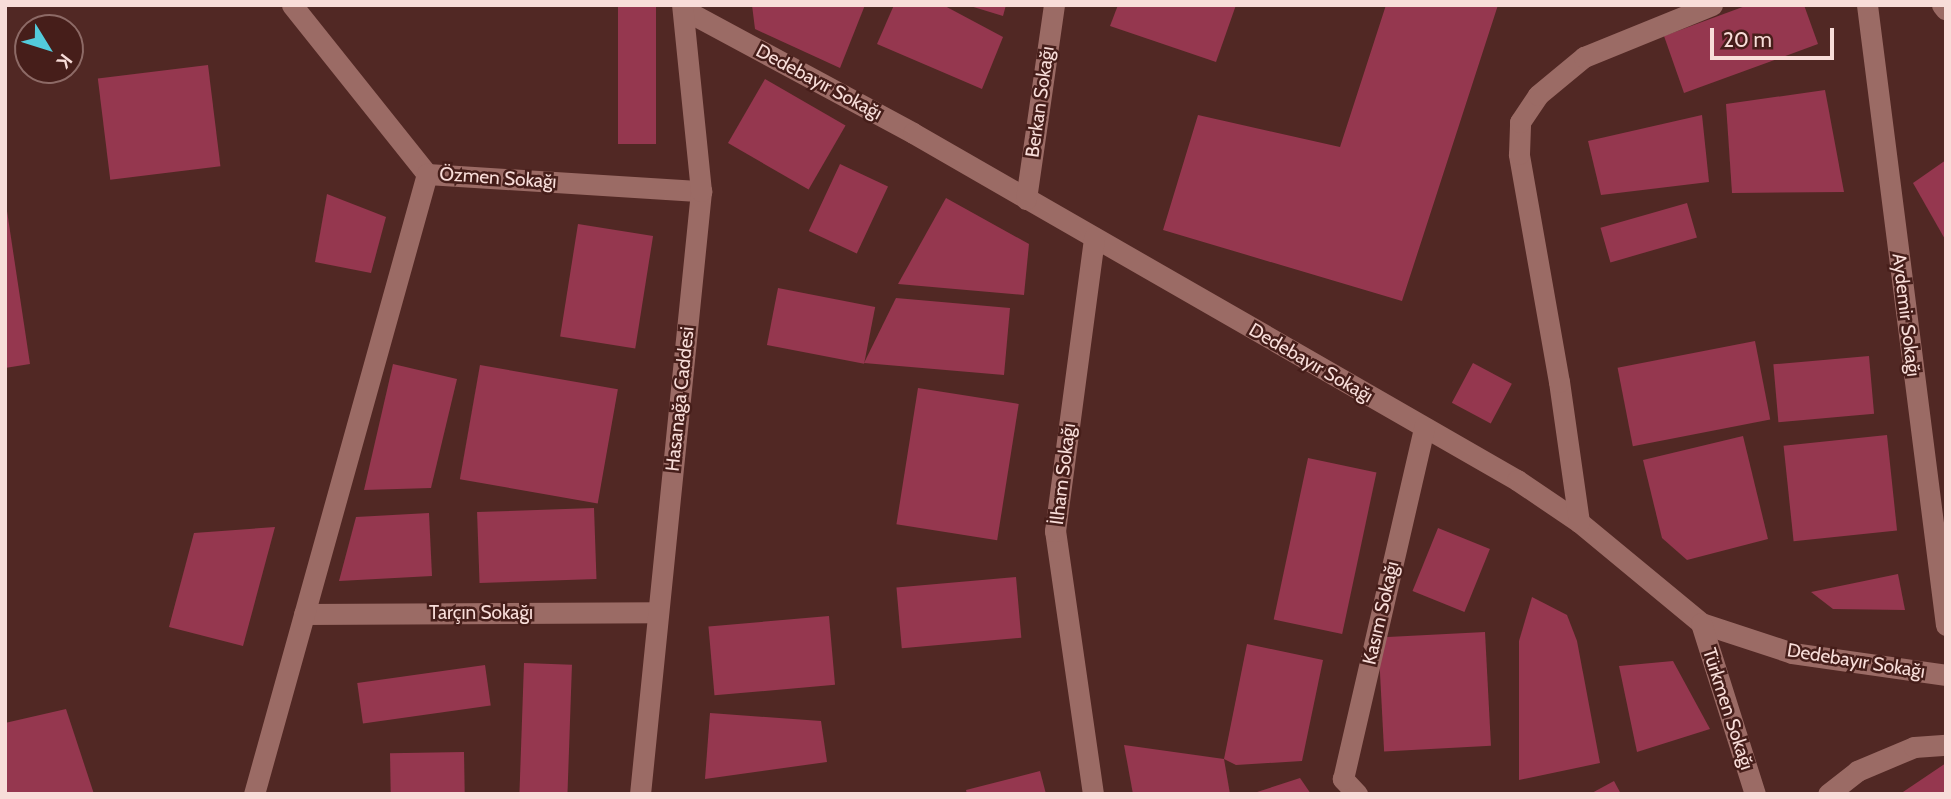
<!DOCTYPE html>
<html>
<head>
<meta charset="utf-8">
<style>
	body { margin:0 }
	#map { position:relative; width:1951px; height:799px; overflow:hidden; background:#512824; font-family:Cabin,sans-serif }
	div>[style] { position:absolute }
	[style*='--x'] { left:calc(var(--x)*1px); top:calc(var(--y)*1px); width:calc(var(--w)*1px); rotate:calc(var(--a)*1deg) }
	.building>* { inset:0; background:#95374f; transform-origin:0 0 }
	.minor>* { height:21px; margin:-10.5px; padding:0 10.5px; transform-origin:10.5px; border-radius:10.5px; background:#9b6b65 }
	span { translate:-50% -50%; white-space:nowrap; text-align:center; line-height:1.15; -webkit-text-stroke:5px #461e1a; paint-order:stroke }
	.street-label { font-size:19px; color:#f8ddd9 }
	.frame { position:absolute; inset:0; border:7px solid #f8ddd9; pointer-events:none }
	.north { position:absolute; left:14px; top:14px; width:70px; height:70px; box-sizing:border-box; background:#461e1a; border:2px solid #8d6a66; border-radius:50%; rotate:128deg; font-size:19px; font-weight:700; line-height:28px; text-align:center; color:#f8ddd9 }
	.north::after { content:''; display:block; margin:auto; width:24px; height:32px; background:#53cbdb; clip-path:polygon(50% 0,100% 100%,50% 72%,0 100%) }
	.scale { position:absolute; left:1710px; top:28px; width:124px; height:32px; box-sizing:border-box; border:4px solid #f8ddd9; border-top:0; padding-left:9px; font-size:21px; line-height:24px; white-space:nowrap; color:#f8ddd9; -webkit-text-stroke:5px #461e1a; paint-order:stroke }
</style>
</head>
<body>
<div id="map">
	<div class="building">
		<div style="left:618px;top:5px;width:38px;height:139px"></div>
		<div style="clip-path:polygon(752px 5px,865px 5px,840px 68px,755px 29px)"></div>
		<div style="clip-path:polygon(894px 5px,943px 5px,1003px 37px,982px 89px,877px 44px)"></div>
		<div style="clip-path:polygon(967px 5px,1006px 5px,1003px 16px)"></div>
		<div style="clip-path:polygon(1118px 5px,1236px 5px,1216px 62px,1110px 26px)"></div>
		<div style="clip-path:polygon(1386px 5px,1498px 5px,1402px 301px,1163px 230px,1198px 115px,1340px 147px)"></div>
		<div style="clip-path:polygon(1748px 5px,1804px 5px,1818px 44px,1684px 93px,1664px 36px)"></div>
		<div style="left:208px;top:65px;width:102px;height:111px;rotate:83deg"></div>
		<div style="left:765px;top:79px;width:93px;height:74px;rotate:30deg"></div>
		<div style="clip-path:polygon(1825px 90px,1844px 192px,1732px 193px,1726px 104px)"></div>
		<div style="clip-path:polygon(1702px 115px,1709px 182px,1601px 195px,1588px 141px)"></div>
		<div style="clip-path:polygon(1946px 160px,1946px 241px,1913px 183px)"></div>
		<div style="left:840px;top:164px;width:53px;height:74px;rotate:25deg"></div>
		<div style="clip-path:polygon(327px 194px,386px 217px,371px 273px,315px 262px)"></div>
		<div style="clip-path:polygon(946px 198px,1029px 244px,1024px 295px,898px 284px)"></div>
		<div style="left:1687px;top:203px;width:36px;height:90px;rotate:74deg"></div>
		<div style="clip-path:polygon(7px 211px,30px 364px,5px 368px,5px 212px)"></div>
		<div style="left:578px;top:224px;width:76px;height:114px;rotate:9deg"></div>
		<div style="left:778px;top:288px;width:99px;height:58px;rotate:11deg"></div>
		<div style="clip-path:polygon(896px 298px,1010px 308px,1004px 375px,864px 363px)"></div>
		<div style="left:1755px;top:341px;width:80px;height:140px;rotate:79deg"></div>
		<div style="left:1869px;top:356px;width:58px;height:96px;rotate:85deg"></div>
		<div style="left:1473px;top:363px;width:44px;height:45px;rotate:28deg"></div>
		<div style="clip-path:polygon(393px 364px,457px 379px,431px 488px,364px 490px)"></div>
		<div style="left:480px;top:365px;width:140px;height:116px;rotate:10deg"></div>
		<div style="left:918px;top:388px;width:102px;height:138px;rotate:9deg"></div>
		<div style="left:1887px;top:435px;width:96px;height:104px;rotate:84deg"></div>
		<div style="clip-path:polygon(1743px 436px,1768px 539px,1687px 560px,1662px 538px,1643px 460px)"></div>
		<div style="left:1308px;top:458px;width:70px;height:165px;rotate:12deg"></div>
		<div style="left:594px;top:508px;width:71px;height:117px;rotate:88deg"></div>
		<div style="clip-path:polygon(429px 513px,432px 576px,339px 581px,356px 517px)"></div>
		<div style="clip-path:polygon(275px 527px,243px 646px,169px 627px,194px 533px)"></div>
		<div style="left:1438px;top:528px;width:56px;height:68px;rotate:22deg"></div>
		<div style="clip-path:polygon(1898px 574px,1905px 610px,1833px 609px,1811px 592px)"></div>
		<div style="left:1016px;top:577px;width:61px;height:120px;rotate:85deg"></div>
		<div style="clip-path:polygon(1532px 597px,1567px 615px,1577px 641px,1600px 763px,1519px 780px,1519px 641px)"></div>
		<div style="left:829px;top:616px;width:69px;height:121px;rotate:85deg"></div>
		<div style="left:1485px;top:632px;width:114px;height:107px;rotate:87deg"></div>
		<div style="clip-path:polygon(1247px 644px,1323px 660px,1302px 761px,1236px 765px,1224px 759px)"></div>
		<div style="clip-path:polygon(1673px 661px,1710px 729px,1637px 752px,1619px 666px)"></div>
		<div style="left:524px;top:663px;width:48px;height:131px;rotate:2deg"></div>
		<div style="left:485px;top:665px;width:41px;height:129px;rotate:82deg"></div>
		<div style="clip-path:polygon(66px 709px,94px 794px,5px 794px,5px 723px)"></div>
		<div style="clip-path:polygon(710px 713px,821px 721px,827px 762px,705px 779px)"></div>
		<div style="clip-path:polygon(1124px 745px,1224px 759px,1230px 794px,1133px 794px)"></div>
		<div style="left:464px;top:752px;width:42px;height:74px;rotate:89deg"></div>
		<div style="clip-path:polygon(1946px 763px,1946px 794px,1900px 794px)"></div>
		<div style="clip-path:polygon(1040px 771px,1046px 794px,967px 794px,966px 790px)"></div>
		<div style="clip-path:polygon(1300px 778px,1311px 794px,1254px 794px,1254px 793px)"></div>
		<div style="clip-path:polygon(1614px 781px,1621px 794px,1590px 794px)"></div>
	</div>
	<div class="minor">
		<div style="--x:292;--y:5;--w:216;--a:51.4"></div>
		<div style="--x:427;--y:174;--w:275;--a:3.6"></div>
		<div style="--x:1867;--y:5;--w:625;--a:82.74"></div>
		<div style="--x:1942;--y:5;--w:6;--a:51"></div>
		<div style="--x:683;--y:9;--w:261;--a:28.3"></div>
		<div style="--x:913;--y:133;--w:697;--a:29.88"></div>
		<div style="--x:1517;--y:480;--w:75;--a:34.1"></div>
		<div style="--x:1579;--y:522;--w:158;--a:39.6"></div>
		<div style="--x:1701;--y:623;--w:96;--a:18.2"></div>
		<div style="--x:1792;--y:653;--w:156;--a:8.1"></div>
		<div style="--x:1026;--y:199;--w:196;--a:-81.8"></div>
		<div style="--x:1579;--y:522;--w:141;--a:-98.1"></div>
		<div style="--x:1559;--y:382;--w:231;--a:-100"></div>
		<div style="--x:1519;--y:154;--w:32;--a:-88"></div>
		<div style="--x:1520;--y:122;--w:32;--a:-56"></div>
		<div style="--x:1538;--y:95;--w:60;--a:-39.6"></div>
		<div style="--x:1584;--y:57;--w:138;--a:-22.1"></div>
		<div style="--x:304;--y:614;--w:354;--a:-0.3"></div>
		<div style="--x:1701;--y:623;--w:179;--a:72.5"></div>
		<div style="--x:254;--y:794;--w:644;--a:-74.41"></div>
		<div style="--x:640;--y:794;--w:606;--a:-84.22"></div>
		<div style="--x:701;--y:191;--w:187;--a:-95.8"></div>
		<div style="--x:1093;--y:794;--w:266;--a:-98.2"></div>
		<div style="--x:1055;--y:531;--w:296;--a:-82.4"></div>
		<div style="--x:1357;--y:794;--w:21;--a:-133"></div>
		<div style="--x:1343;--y:779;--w:361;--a:-77"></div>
		<div style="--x:1828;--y:794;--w:37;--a:-38"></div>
		<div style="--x:1857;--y:771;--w:62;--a:-22.8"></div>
		<div style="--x:1914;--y:747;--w:32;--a:-4"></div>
	</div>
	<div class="street-label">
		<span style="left:819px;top:82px;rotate:28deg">Dedebayır Sokağı</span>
		<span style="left:1040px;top:102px;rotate:-82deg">Berkan Sokağı</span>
		<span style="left:498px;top:178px;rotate:4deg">Özmen Sokağı</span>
		<span style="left:1906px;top:315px;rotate:83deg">Aydemir Sokağı</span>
		<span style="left:1311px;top:363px;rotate:30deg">Dedebayır Sokağı</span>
		<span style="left:680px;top:399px;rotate:-84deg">Hasanağa Caddesi</span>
		<span style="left:1063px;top:474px;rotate:-83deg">İlham Sokağı</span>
		<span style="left:481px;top:613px">Tarçın Sokağı</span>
		<span style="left:1381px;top:613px;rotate:-77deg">Kasım Sokağı</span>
		<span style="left:1856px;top:661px;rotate:9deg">Dedebayır Sokağı</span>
		<span style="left:1728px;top:709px;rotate:72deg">Türkmen Sokağı</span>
	</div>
	<div class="frame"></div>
	<div class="north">K</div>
	<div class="scale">20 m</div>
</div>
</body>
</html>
